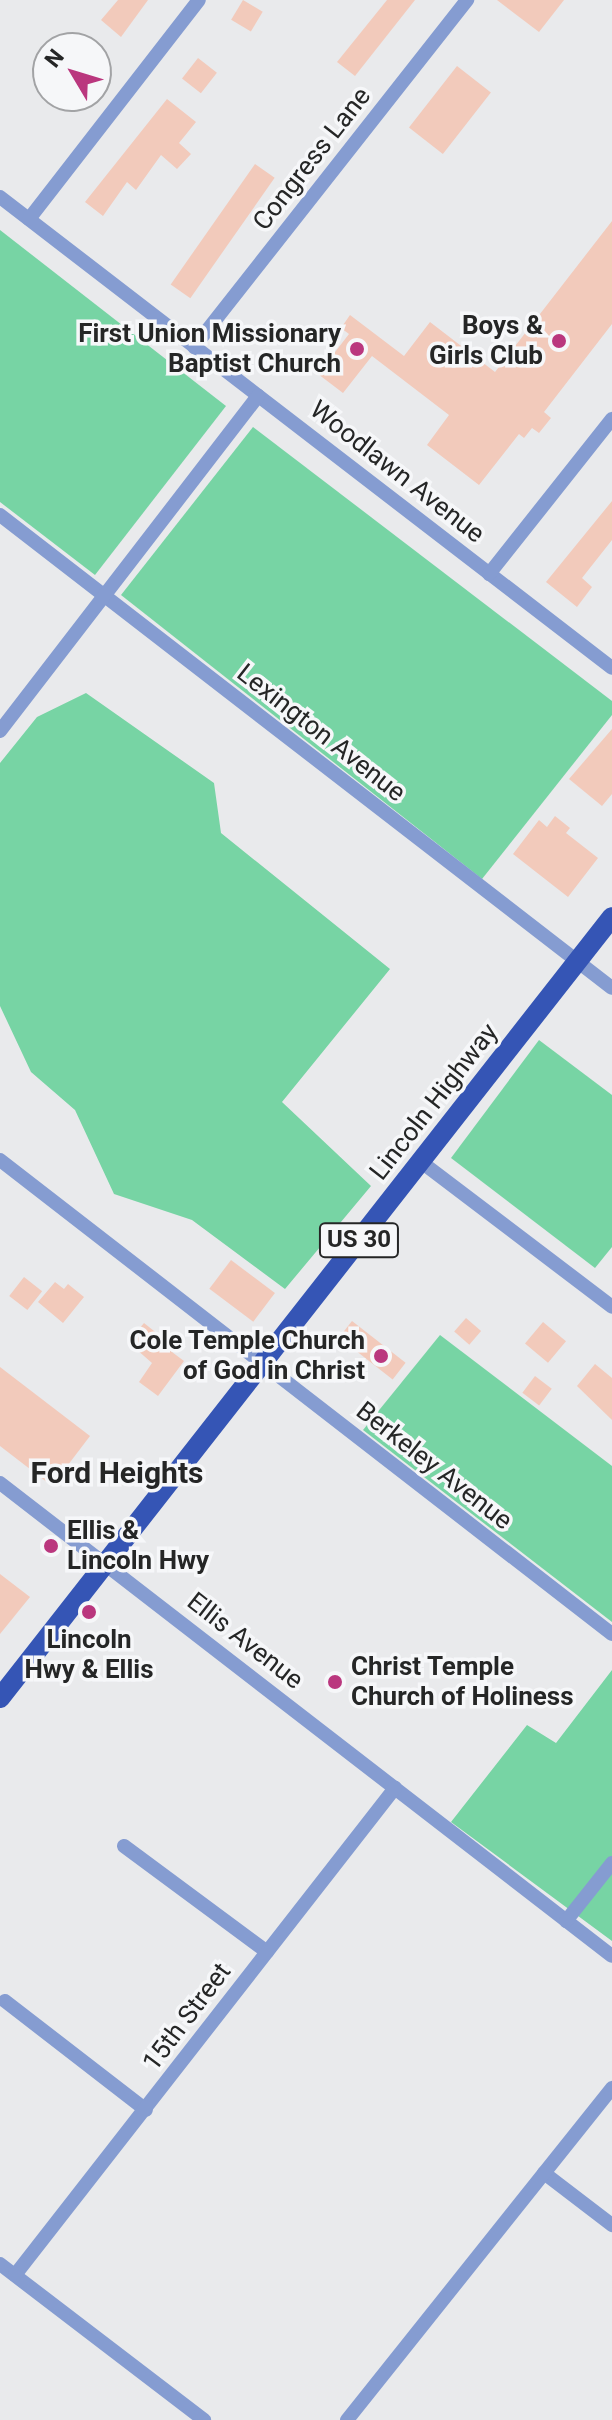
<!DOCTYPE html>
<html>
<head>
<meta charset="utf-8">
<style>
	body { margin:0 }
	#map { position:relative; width:612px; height:2420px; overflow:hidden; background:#e9eaec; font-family:Roboto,sans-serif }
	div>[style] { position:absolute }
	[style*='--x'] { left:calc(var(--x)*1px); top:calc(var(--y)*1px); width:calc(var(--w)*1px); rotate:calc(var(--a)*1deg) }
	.green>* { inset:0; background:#77d4a4 }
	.building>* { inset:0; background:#f2cabb; transform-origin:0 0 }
	.street>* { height:14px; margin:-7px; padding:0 7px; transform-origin:7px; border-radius:7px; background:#859cd1 }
	.primary>* { height:20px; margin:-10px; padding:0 10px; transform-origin:10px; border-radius:10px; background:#3555b5 }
	.dots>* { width:22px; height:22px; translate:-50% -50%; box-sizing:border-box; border:4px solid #f6f7f9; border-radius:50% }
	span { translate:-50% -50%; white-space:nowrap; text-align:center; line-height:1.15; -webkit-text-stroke:7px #f6f7f9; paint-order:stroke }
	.shield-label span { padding:2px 6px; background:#f6f7f9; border:2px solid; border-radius:6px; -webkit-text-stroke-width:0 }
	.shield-label { font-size:24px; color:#252626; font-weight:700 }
	.street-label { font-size:26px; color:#252626 }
	.poi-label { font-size:26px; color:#252626; font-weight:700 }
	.right { translate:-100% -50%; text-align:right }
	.left { translate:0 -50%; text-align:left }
	.quarter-label { font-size:30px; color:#252626; font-weight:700 }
	.north { position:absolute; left:32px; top:32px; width:80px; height:80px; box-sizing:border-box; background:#f6f7f9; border:2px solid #a2a3a5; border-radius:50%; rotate:308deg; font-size:22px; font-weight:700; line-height:32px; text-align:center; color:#252626 }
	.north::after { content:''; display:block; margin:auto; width:28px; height:36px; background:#ba377e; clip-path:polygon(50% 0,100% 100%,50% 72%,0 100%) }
</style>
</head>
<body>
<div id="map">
	<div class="green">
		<div style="clip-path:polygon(0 230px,226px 406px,95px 575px,0 502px)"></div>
		<div style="clip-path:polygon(253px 427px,612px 701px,612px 715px,482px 879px,121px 595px)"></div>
		<div style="clip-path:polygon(86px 693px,214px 783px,221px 833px,390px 969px,282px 1102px,371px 1186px,285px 1289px,192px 1220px,114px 1194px,75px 1110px,31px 1072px,0 1006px,0 763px,37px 717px)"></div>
		<div style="clip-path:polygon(539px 1040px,612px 1095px,612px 1247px,595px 1268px,451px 1158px)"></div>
		<div style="clip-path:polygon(440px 1335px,612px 1466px,612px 1622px,363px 1430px)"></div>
		<div style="clip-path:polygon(612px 1670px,612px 1941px,451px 1822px,527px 1725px,556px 1743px)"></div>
	</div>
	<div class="building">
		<div style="clip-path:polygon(118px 0,148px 0,121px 37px,101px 20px)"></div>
		<div style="left:243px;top:0;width:23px;height:23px;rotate:31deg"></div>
		<div style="clip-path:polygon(387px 0,415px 0,355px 76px,337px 62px)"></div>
		<div style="clip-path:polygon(497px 0,564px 0,539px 32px)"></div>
		<div style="left:198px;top:58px;width:24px;height:26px;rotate:38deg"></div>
		<div style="left:457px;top:66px;width:43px;height:78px;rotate:38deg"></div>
		<div style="clip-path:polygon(167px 99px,196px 122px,179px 143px,191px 154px,177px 169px,161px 155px,136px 190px,127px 182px,103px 216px,85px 202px)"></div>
		<div style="left:255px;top:164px;width:24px;height:147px;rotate:35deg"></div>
		<div style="clip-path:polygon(612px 221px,612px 324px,544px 412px,551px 418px,539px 433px,532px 428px,524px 438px,519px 434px,479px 485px,427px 445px,449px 415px,372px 356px,343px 393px,318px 374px,349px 334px,341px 328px,350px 315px,404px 356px,430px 322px,495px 372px)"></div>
		<div style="clip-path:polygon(612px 501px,612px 540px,582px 578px,592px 587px,577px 607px,546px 582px)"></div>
		<div style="clip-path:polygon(612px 729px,612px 794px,602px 806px,569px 779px)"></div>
		<div style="clip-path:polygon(555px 816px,570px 828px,566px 833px,598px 858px,568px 897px,513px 854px,539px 820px,547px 827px)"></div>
		<div style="left:231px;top:1260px;width:55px;height:36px;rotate:37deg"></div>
		<div style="left:24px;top:1277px;width:23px;height:24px;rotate:38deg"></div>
		<div style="clip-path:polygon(55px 1282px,64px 1289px,68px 1284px,84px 1297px,63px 1323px,38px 1302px)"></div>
		<div style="left:466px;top:1318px;width:20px;height:18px;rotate:41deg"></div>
		<div style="left:352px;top:1321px;width:68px;height:21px;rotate:38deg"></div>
		<div style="left:543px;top:1322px;width:30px;height:28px;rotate:40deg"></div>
		<div style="clip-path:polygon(144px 1323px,164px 1339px,160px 1343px,184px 1361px,158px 1396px,139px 1382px,152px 1363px,128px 1342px)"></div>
		<div style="clip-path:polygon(595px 1364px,612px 1378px,612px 1420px,577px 1386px)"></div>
		<div style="clip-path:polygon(0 1367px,90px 1436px,52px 1486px,0 1446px)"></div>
		<div style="left:535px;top:1376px;width:21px;height:21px;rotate:37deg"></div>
		<div style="clip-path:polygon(0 1574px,30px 1597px,0 1634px)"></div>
	</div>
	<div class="street">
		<div style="--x:0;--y:197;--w:772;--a:37.58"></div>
		<div style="--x:29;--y:219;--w:277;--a:-52.2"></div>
		<div style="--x:194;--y:347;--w:442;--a:-51.8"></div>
		<div style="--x:0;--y:515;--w:773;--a:37.7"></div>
		<div style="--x:489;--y:574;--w:198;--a:-51.6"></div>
		<div style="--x:0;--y:731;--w:423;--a:-52.4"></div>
		<div style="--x:0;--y:1160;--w:774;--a:37.76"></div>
		<div style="--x:420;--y:1161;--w:241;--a:37.2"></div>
		<div style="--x:0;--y:1483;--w:773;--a:37.7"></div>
		<div style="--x:124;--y:1846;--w:178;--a:36.5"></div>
		<div style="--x:566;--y:1921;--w:74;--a:-51.6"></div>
		<div style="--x:5;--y:2001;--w:178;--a:37.7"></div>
		<div style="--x:544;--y:2173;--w:86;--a:37.4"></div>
		<div style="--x:0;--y:2264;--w:257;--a:37.4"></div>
		<div style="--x:15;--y:2275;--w:618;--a:-52.04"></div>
		<div style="--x:347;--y:2420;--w:425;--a:-51.4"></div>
	</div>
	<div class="primary">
		<div style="--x:0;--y:1698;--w:992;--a:-51.92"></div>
	</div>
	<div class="dots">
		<div style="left:559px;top:341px;background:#ba377e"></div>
		<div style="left:357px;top:349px;background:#ba377e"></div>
		<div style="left:381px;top:1356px;background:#ba377e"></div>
		<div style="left:51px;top:1546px;background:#ba377e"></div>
		<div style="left:89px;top:1612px;background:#ba377e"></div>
		<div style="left:335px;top:1682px;background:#ba377e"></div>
	</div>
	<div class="shield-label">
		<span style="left:359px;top:1240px">US 30</span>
	</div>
	<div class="street-label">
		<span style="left:312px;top:159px;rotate:-52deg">Congress Lane</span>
		<span style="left:397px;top:472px;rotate:38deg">Woodlawn Avenue</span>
		<span style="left:321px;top:733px;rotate:38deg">Lexington Avenue</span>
		<span style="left:434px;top:1102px;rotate:-52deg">Lincoln Highway</span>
		<span style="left:434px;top:1466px;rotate:38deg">Berkeley Avenue</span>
		<span style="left:245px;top:1641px;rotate:38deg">Ellis Avenue</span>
		<span style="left:187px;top:2017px;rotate:-53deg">15th Street</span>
	</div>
	<div class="poi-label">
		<span class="right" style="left:543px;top:341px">Boys &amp;<br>Girls Club</span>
		<span class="right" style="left:341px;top:349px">First Union Missionary<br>Baptist Church</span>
		<span class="right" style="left:365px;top:1356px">Cole Temple Church<br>of God in Christ</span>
		<span class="left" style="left:67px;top:1546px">Ellis &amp;<br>Lincoln Hwy</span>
		<span style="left:89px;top:1655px">Lincoln<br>Hwy &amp; Ellis</span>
		<span class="left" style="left:351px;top:1682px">Christ Temple<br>Church of Holiness</span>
	</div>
	<div class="quarter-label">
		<span style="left:117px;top:1473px">Ford Heights</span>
	</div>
	<div class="north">N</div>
</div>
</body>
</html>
